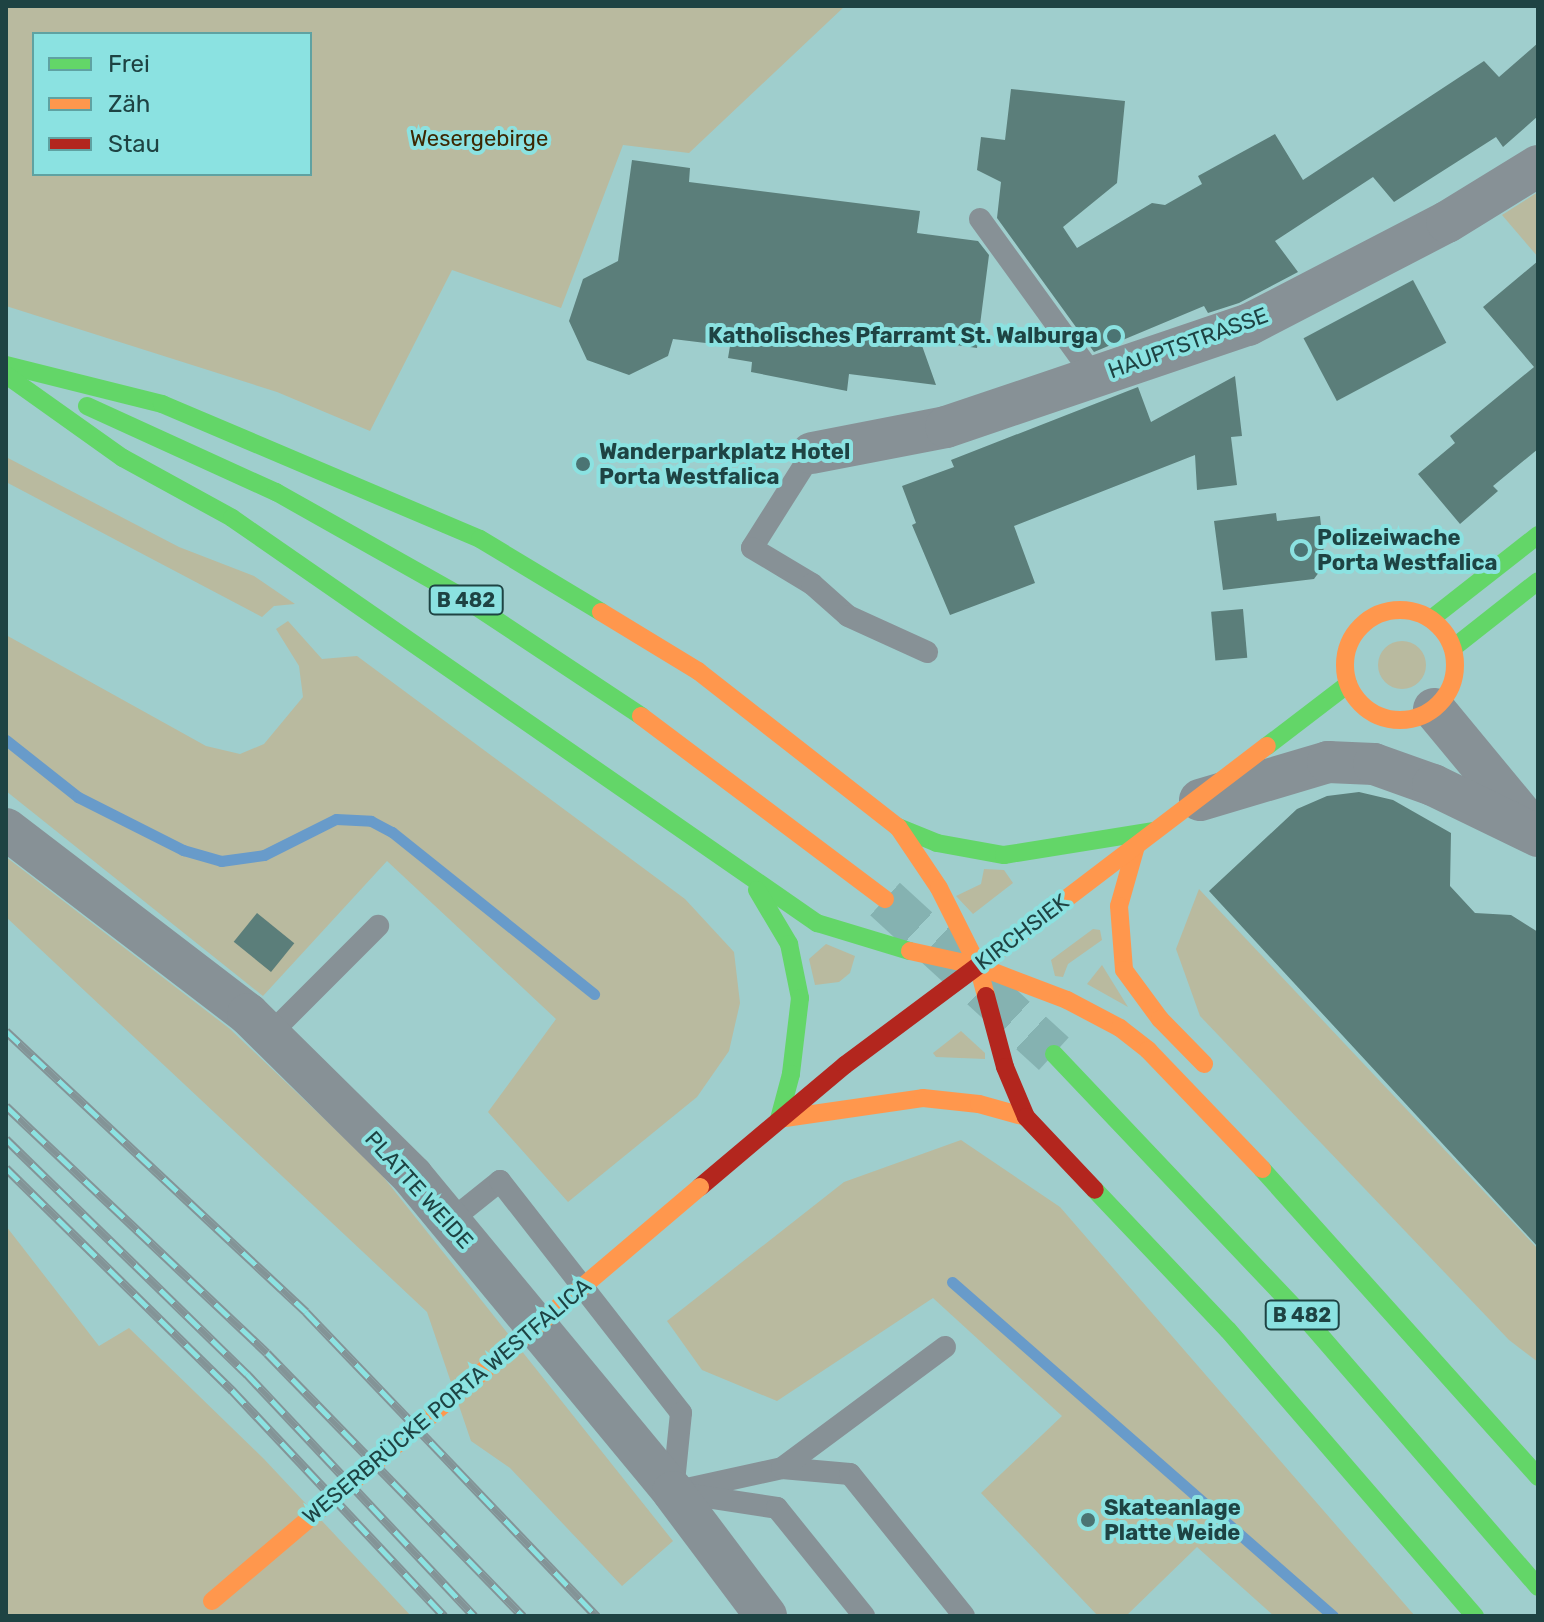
<!DOCTYPE html>
<html>
<head>
<meta charset="utf-8">
<style>
	body { margin:0 }
	#map { position:relative; width:1544px; height:1622px; overflow:hidden; background:#9fcecd; font-family:Rubik,sans-serif }
	div>[style] { position:absolute }
	[style*='--x'] { left:calc(var(--x)*1px); top:calc(var(--y)*1px); width:calc(var(--w)*1px); rotate:calc(var(--a)*1deg) }
	.green>* { inset:0; background:#b9ba9f }
	.round { border-radius:50% }
	.stream>* { height:11px; margin:-5.5px; padding:0 5.5px; transform-origin:5.5px; border-radius:5.5px; background:#689bca }
	.building>* { inset:0; background:#5b7e7a; transform-origin:0 0 }
	.primary-tunnel>* { height:44px; margin-top:-22px; transform-origin:0; background:repeating-linear-gradient(90deg,#85b2b1 0 44px,transparent 0 66px) }
	.lane>* { height:22px; margin:-11px; padding:0 11px; transform-origin:11px; border-radius:11px; background:#879196 }
	.street>* { height:42px; margin:-21px; padding:0 21px; transform-origin:21px; border-radius:21px; background:#879196 }
	.fast>* { height:18px; margin:-9px; padding:0 9px; transform-origin:9px; border-radius:9px; background:#63d668 }
	.slow>* { height:18px; margin:-9px; padding:0 9px; transform-origin:9px; border-radius:9px; background:#ff974d }
	.slow>.ring { margin:-9px; padding:0; box-sizing:content-box; background:none; border:18px solid #ff974d; border-radius:50% }
	.jam>* { height:18px; margin:-9px; padding:0 9px; transform-origin:9px; border-radius:9px; background:#b3261e }
	.rail>* { height:9px; margin-top:-4.5px; transform-origin:0; background:repeating-linear-gradient(90deg,#8be2e1 0 18px,#839497 0 36px); box-sizing:border-box; border-block:2px solid #839497 }
	.slow-bridge>* { height:18px; margin:-9px; padding:0 9px; transform-origin:9px; border-radius:9px; background:#ff974d }
	.dots>* { width:22px; height:22px; translate:-50% -50%; box-sizing:border-box; border:4px solid #8be2e1; border-radius:50% }
	span { translate:-50% -50%; white-space:nowrap; text-align:center; line-height:1.15; -webkit-text-stroke:8px #8be2e1; paint-order:stroke }
	.shield-label span { padding:2px 6px; background:#8be2e1; border:2px solid; border-radius:6px; -webkit-text-stroke-width:0 }
	.shield-label { font-size:20px; color:#1e4343; font-weight:700 }
	.park-label { font-size:22px; color:#3d2702 }
	.poi-label { font-size:22px; color:#1e4343; font-weight:700 }
	.right { translate:-100% -50%; text-align:right }
	.left { translate:0 -50%; text-align:left }
	.street-label { font-size:22px; color:#1e4343 }
	.frame { position:absolute; inset:0; border:8px solid #1e4343; pointer-events:none }
	.legend { position:absolute; left:32px; top:32px; width:280px; height:144px; box-sizing:border-box; background:#8be2e1; border:2px solid #5fa2a2; margin:0; padding:10px 14px; list-style:none; font-size:24px; color:#1e4343 }
	.legend li { display:flex; align-items:center; gap:16px; height:40px }
	.legend b { width:40px; border:2px solid #5fa2a2 }
</style>
</head>
<body>
<div id="map">
	<div class="green">
		<div style="clip-path:polygon(evenodd,6px 6px,845px 6px,689px 153px,623px 145px,561px 308px,452px 270px,370px 431px,277px 392px,6px 306px,6px 6px,34px 34px,310px 34px,310px 174px,34px 174px,34px 34px)"></div>
		<div style="clip-path:polygon(1538px 192px,1538px 257px,1502px 215px)"></div>
		<div style="clip-path:polygon(6px 457px,179px 547px,254px 576px,295px 604px,274px 606px,262px 617px,6px 482px)"></div>
		<div style="clip-path:polygon(288px 621px,322px 659px,357px 656px,685px 899px,734px 952px,740px 1003px,729px 1051px,697px 1097px,568px 1202px,488px 1112px,556px 1019px,387px 861px,263px 996px,6px 791px,6px 635px,206px 746px,240px 754px,264px 744px,303px 697px,299px 666px,276px 629px)"></div>
		<div class="round" style="left:1378px;top:641px;width:48px;height:48px"></div>
		<div style="clip-path:polygon(6px 857px,230px 1029px,377px 1169px,673px 1541px,622px 1586px,510px 1468px,471px 1441px,427px 1312px,6px 917px)"></div>
		<div style="clip-path:polygon(984px 869px,1004px 870px,1013px 883px,973px 914px,956px 896px,981px 884px)"></div>
		<div style="clip-path:polygon(1199px 889px,1538px 1249px,1538px 1362px,1509px 1340px,1200px 1016px,1176px 949px)"></div>
		<div style="clip-path:polygon(1093px 929px,1100px 930px,1102px 940px,1068px 964px,1063px 977px,1055px 976px,1051px 960px)"></div>
		<div style="clip-path:polygon(826px 944px,855px 956px,850px 973px,839px 982px,815px 985px,809px 959px)"></div>
		<div style="clip-path:polygon(1102px 965px,1128px 1007px,1087px 984px)"></div>
		<div style="clip-path:polygon(961px 1031px,985px 1053px,985px 1059px,936px 1057px,933px 1053px)"></div>
		<div style="clip-path:polygon(961px 1140px,1060px 1207px,1415px 1616px,1274px 1616px,1197px 1547px,1126px 1616px,1098px 1616px,981px 1493px,1062px 1416px,933px 1298px,777px 1401px,702px 1370px,667px 1321px,844px 1182px)"></div>
		<div style="clip-path:polygon(6px 1226px,99px 1346px,129px 1328px,264px 1459px,411px 1616px,6px 1616px)"></div>
	</div>
	<div class="stream">
		<div style="--x:6;--y:740;--w:92;--a:38.4"></div>
		<div style="--x:78;--y:797;--w:118;--a:26.8"></div>
		<div style="--x:183;--y:850;--w:40;--a:16"></div>
		<div style="--x:221;--y:861;--w:43;--a:-7.9"></div>
		<div style="--x:264;--y:855;--w:80;--a:-26.6"></div>
		<div style="--x:336;--y:819;--w:35;--a:3"></div>
		<div style="--x:371;--y:821;--w:24;--a:28"></div>
		<div style="--x:392;--y:832;--w:259;--a:38.7"></div>
		<div style="--x:952;--y:1282;--w:507;--a:41.24"></div>
	</div>
	<div class="building">
		<div style="clip-path:polygon(1538px 43px,1538px 116px,1503px 147px,1496px 137px,1394px 202px,1373px 177px,1275px 241px,1298px 272px,1239px 303px,1208px 313px,1204px 306px,1094px 352px,997px 218px,1001px 182px,977px 170px,981px 137px,1005px 140px,1011px 89px,1125px 101px,1117px 183px,1063px 227px,1077px 248px,1152px 203px,1165px 205px,1202px 184px,1198px 176px,1275px 134px,1303px 180px,1484px 61px,1499px 77px)"></div>
		<div style="clip-path:polygon(632px 160px,690px 168px,689px 182px,920px 211px,917px 233px,978px 241px,989px 255px,977px 348px,920px 340px,936px 385px,849px 374px,847px 391px,751px 372px,752px 362px,728px 358px,730px 346px,673px 339px,668px 356px,629px 375px,587px 360px,569px 321px,583px 279px,618px 261px)"></div>
		<div style="clip-path:polygon(1538px 261px,1538px 449px,1493px 486px,1498px 491px,1460px 524px,1418px 474px,1455px 443px,1450px 436px,1534px 367px,1483px 307px)"></div>
		<div style="left:1413px;top:280px;width:71px;height:124px;rotate:62deg"></div>
		<div style="clip-path:polygon(1235px 376px,1242px 436px,1231px 437px,1237px 485px,1197px 490px,1195px 455px,1014px 526px,1035px 583px,950px 615px,912px 525px,916px 523px,902px 486px,954px 467px,951px 460px,1138px 387px,1151px 422px)"></div>
		<div style="clip-path:polygon(1276px 513px,1277px 521px,1320px 516px,1325px 564px,1314px 579px,1223px 590px,1214px 521px)"></div>
		<div style="left:1243px;top:609px;width:49px;height:32px;rotate:85deg"></div>
		<div style="clip-path:polygon(1359px 792px,1393px 800px,1451px 833px,1450px 886px,1475px 913px,1511px 915px,1538px 932px,1538px 1247px,1209px 891px,1297px 809px,1327px 796px)"></div>
		<div style="left:257px;top:913px;width:48px;height:37px;rotate:39deg"></div>
	</div>
	<div class="primary-tunnel">
		<div style="--x:885;--y:899;--w:229;--a:42.5"></div>
	</div>
	<div class="lane">
		<div style="--x:980;--y:219;--w:196;--a:54.1"></div>
		<div style="--x:812;--y:453;--w:112;--a:122.3"></div>
		<div style="--x:752;--y:548;--w:70;--a:31"></div>
		<div style="--x:812;--y:584;--w:48;--a:41.6"></div>
		<div style="--x:848;--y:616;--w:87;--a:24.5"></div>
		<div style="--x:270;--y:1034;--w:153;--a:-45"></div>
		<div style="--x:450;--y:1221;--w:64;--a:-38.7"></div>
		<div style="--x:500;--y:1181;--w:294;--a:52"></div>
		<div style="--x:681;--y:1413;--w:79;--a:95.8"></div>
		<div style="--x:673;--y:1492;--w:112;--a:-12.4"></div>
		<div style="--x:782;--y:1468;--w:68;--a:5"></div>
		<div style="--x:850;--y:1474;--w:182;--a:51.2"></div>
		<div style="--x:782;--y:1468;--w:203;--a:-36.6"></div>
		<div style="--x:686;--y:1494;--w:92;--a:8.7"></div>
		<div style="--x:777;--y:1508;--w:139;--a:51.1"></div>
	</div>
	<div class="street">
		<div style="--x:812;--y:453;--w:136;--a:-11"></div>
		<div style="--x:946;--y:427;--w:319;--a:-18.7"></div>
		<div style="--x:1248;--y:325;--w:224;--a:-27.4"></div>
		<div style="--x:1447;--y:222;--w:107;--a:-31.6"></div>
		<div style="--x:1434;--y:709;--w:151;--a:50.4"></div>
		<div style="--x:1200;--y:800;--w:134;--a:-16.5"></div>
		<div style="--x:1328;--y:762;--w:46;--a:2.5"></div>
		<div style="--x:1374;--y:764;--w:63;--a:19.6"></div>
		<div style="--x:1433;--y:785;--w:117;--a:25.9"></div>
		<div style="--x:6;--y:829;--w:305;--a:37.4"></div>
		<div style="--x:248;--y:1014;--w:231;--a:44.6"></div>
		<div style="--x:412;--y:1176;--w:410;--a:50.4"></div>
		<div style="--x:673;--y:1492;--w:155;--a:53.1"></div>
	</div>
	<div class="fast">
		<div style="--x:6;--y:365;--w:161;--a:14"></div>
		<div style="--x:162;--y:404;--w:345;--a:23"></div>
		<div style="--x:480;--y:539;--w:141;--a:31.1"></div>
		<div style="--x:6;--y:375;--w:143;--a:35.4"></div>
		<div style="--x:123;--y:458;--w:124;--a:28.8"></div>
		<div style="--x:232;--y:518;--w:712;--a:34.7"></div>
		<div style="--x:817;--y:923;--w:97;--a:16.8"></div>
		<div style="--x:87;--y:406;--w:208;--a:24.5"></div>
		<div style="--x:276;--y:492;--w:208;--a:29.4"></div>
		<div style="--x:457;--y:594;--w:221;--a:33.5"></div>
		<div style="--x:1431;--y:619;--w:136;--a:-38.1"></div>
		<div style="--x:1453;--y:648;--w:108;--a:-38.2"></div>
		<div style="--x:1267;--y:746;--w:102;--a:-37.4"></div>
		<div style="--x:898;--y:827;--w:42;--a:22.3"></div>
		<div style="--x:937;--y:843;--w:68;--a:10.2"></div>
		<div style="--x:1004;--y:855;--w:152;--a:-9.1"></div>
		<div style="--x:757;--y:890;--w:63;--a:59.3"></div>
		<div style="--x:789;--y:944;--w:55;--a:78.5"></div>
		<div style="--x:800;--y:998;--w:77;--a:96.8"></div>
		<div style="--x:791;--y:1074;--w:47;--a:104.9"></div>
		<div style="--x:1054;--y:1054;--w:376;--a:46.5"></div>
		<div style="--x:1313;--y:1327;--w:344;--a:49.1"></div>
		<div style="--x:1262;--y:1169;--w:414;--a:48.1"></div>
		<div style="--x:1095;--y:1190;--w:193;--a:46.5"></div>
		<div style="--x:1228;--y:1330;--w:378;--a:49.2"></div>
	</div>
	<div class="slow">
		<div class="ring" style="left:1345px;top:610px;width:92px;height:92px"></div>
		<div style="--x:601;--y:612;--w:114;--a:31.3"></div>
		<div style="--x:698;--y:671;--w:254;--a:38"></div>
		<div style="--x:898;--y:827;--w:73;--a:56.1"></div>
		<div style="--x:939;--y:888;--w:87;--a:63.4"></div>
		<div style="--x:978;--y:966;--w:31;--a:75"></div>
		<div style="--x:641;--y:716;--w:305;--a:36.9"></div>
		<div style="--x:1136;--y:846;--w:62;--a:105.8"></div>
		<div style="--x:1119;--y:906;--w:64;--a:85.5"></div>
		<div style="--x:1124;--y:970;--w:61;--a:53.7"></div>
		<div style="--x:1160;--y:1019;--w:63;--a:45.6"></div>
		<div style="--x:910;--y:951;--w:70;--a:12.4"></div>
		<div style="--x:978;--y:966;--w:95;--a:20.9"></div>
		<div style="--x:1067;--y:1000;--w:60;--a:27.8"></div>
		<div style="--x:1120;--y:1028;--w:36;--a:38"></div>
		<div style="--x:1148;--y:1050;--w:165;--a:46.2"></div>
		<div style="--x:978;--y:966;--w:363;--a:-37.3"></div>
		<div style="--x:785;--y:1118;--w:139;--a:-8.2"></div>
		<div style="--x:923;--y:1098;--w:56;--a:6.1"></div>
		<div style="--x:979;--y:1104;--w:49;--a:15.5"></div>
	</div>
	<div class="jam">
		<div style="--x:986;--y:996;--w:73;--a:75"></div>
		<div style="--x:1005;--y:1067;--w:54;--a:67.2"></div>
		<div style="--x:1026;--y:1117;--w:100;--a:46.6"></div>
		<div style="--x:700;--y:1187;--w:189;--a:-40.1"></div>
		<div style="--x:845;--y:1065;--w:166;--a:-36.7"></div>
	</div>
	<div class="rail">
		<div style="--x:6;--y:1031;--w:411;--a:43.1"></div>
		<div style="--x:306;--y:1312;--w:421;--a:46.3"></div>
		<div style="--x:6;--y:1106;--w:359;--a:43.4"></div>
		<div style="--x:267;--y:1353;--w:367;--a:45.8"></div>
		<div style="--x:6;--y:1139;--w:337;--a:44.3"></div>
		<div style="--x:247;--y:1374;--w:332;--a:46.8"></div>
		<div style="--x:6;--y:1168;--w:317;--a:44.5"></div>
		<div style="--x:232;--y:1390;--w:310;--a:46.8"></div>
	</div>
	<div class="slow-bridge">
		<div style="--x:212;--y:1601;--w:640;--a:-40.31"></div>
	</div>
	<div class="dots">
		<div style="left:1114px;top:336px;background:#4b7473"></div>
		<div style="left:583px;top:464px;background:#4b7473"></div>
		<div style="left:1301px;top:550px;background:#4b7473"></div>
		<div style="left:1088px;top:1520px;background:#4b7473"></div>
	</div>
	<div class="shield-label">
		<span style="left:466px;top:600px">B 482</span>
		<span style="left:1302px;top:1315px">B 482</span>
	</div>
	<div class="park-label">
		<span style="left:479px;top:139px">Wesergebirge</span>
	</div>
	<div class="poi-label">
		<span class="right" style="left:1098px;top:336px">Katholisches Pfarramt St. Walburga</span>
		<span class="left" style="left:599px;top:464px">Wanderparkplatz Hotel<br>Porta Westfalica</span>
		<span class="left" style="left:1317px;top:550px">Polizeiwache<br>Porta Westfalica</span>
		<span class="left" style="left:1104px;top:1520px">Skateanlage<br>Platte Weide</span>
	</div>
	<div class="street-label">
		<span style="left:1188px;top:343px;rotate:-20deg">HAUPTSTRASSE</span>
		<span style="left:1022px;top:932px;rotate:-37deg">KIRCHSIEK</span>
		<span style="left:419px;top:1190px;rotate:48deg">PLATTE WEIDE</span>
		<span style="left:447px;top:1401px;rotate:-40deg">WESERBRÜCKE PORTA WESTFALICA</span>
	</div>
	<div class="frame"></div>
	<ul class="legend">
	<li><b style="height:10px;background:#63d668"></b>Frei</li>
	<li><b style="height:10px;background:#ff974d"></b>Zäh</li>
	<li><b style="height:10px;background:#b3261e"></b>Stau</li>
	</ul>
</div>
</body>
</html>
